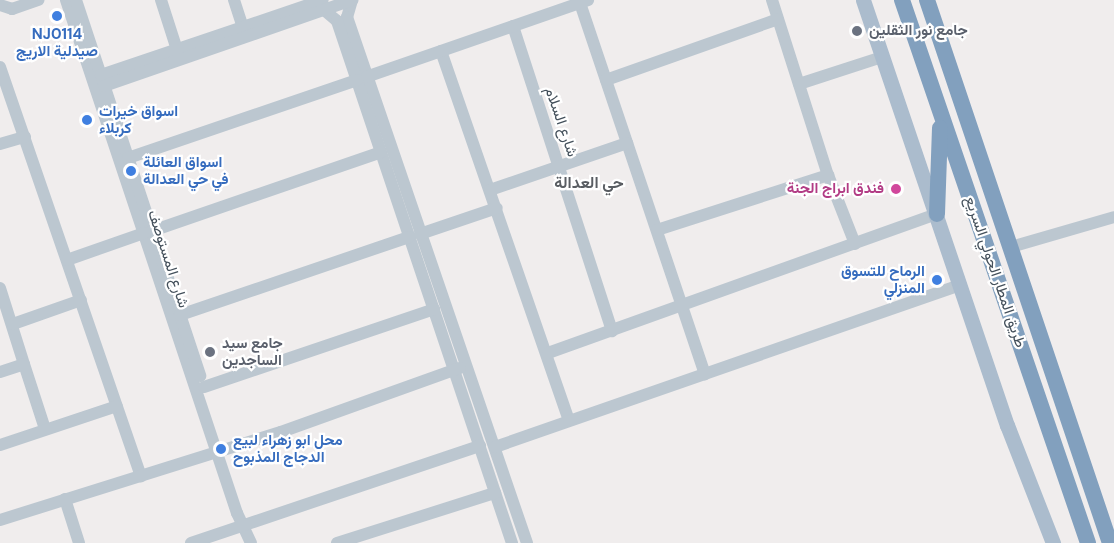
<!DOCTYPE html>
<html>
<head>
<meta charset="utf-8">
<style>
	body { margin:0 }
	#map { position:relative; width:1114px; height:543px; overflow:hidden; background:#f0eded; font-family:"DM Sans",Vazirmatn,sans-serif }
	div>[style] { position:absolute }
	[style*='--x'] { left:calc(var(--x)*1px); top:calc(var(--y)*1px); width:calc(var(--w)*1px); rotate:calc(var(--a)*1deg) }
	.minor>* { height:12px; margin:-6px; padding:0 6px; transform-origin:6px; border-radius:6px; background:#bcc7d0 }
	.major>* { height:15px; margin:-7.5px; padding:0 7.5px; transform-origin:7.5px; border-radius:7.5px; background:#abbccd }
	.highway>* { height:16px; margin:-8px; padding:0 8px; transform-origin:8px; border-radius:8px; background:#82a0be }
	.dots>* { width:16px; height:16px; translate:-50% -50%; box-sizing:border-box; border:3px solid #fff; border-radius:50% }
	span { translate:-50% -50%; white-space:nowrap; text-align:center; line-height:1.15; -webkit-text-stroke:4.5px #fff; paint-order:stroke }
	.worship-label { font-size:15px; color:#5b616d; font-weight:700 }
	.left { translate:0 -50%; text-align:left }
	.shop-label { font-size:15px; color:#366cbe; font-weight:700 }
	.right { translate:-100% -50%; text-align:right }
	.street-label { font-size:15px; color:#44505b }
	.hotel-label { font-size:15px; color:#b23c85; font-weight:700 }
	.neighbourhood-label { font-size:16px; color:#595d62; font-weight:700 }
</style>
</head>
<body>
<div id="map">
	<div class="minor">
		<div style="--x:66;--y:0;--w:541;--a:71.57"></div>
		<div style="--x:237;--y:513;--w:33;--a:65"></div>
		<div style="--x:76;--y:0;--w:396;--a:71.7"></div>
		<div style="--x:161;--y:0;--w:59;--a:72.2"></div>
		<div style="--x:234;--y:0;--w:28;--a:72"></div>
		<div style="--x:352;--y:0;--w:18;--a:106"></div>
		<div style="--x:347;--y:17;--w:556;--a:71.11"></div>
		<div style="--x:579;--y:0;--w:395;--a:71.4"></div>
		<div style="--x:772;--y:0;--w:184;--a:72.3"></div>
		<div style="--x:828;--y:175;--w:74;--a:68.6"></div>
		<div style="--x:0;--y:5;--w:13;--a:18"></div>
		<div style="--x:12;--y:9;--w:28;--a:-19"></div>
		<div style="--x:324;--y:10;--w:17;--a:40"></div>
		<div style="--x:337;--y:21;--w:551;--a:71.47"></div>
		<div style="--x:513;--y:26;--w:321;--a:72"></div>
		<div style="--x:441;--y:51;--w:391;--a:70.9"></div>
		<div style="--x:0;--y:67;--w:433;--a:71"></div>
		<div style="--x:101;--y:75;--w:234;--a:-18.7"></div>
		<div style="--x:366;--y:77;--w:235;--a:-19.1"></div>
		<div style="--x:606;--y:80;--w:182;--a:-19.5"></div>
		<div style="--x:799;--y:84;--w:87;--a:-18"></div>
		<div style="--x:104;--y:86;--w:263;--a:-19.1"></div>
		<div style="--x:0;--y:144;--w:26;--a:-16"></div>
		<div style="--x:128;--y:158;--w:242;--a:-18.8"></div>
		<div style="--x:490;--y:190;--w:145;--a:-18.9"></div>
		<div style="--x:657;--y:230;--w:180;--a:-17.8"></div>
		<div style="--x:152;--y:231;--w:242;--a:-19"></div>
		<div style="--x:420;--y:234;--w:81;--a:-18.7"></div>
		<div style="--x:1011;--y:247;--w:107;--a:-16.2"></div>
		<div style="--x:67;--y:260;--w:82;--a:-19.3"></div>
		<div style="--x:0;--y:288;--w:80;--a:72.5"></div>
		<div style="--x:180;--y:315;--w:242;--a:-18.8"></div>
		<div style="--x:13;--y:324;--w:72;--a:-19.4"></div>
		<div style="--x:548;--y:353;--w:413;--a:-19.7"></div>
		<div style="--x:0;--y:372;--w:25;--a:-18"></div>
		<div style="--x:24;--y:364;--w:68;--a:72.1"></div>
		<div style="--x:204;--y:387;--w:243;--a:-18.7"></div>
		<div style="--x:0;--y:445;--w:123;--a:-18.4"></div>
		<div style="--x:495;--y:447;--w:491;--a:-19.2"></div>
		<div style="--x:65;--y:499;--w:46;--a:72.3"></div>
		<div style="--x:0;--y:520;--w:294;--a:-17.4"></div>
		<div style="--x:281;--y:432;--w:190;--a:-19.7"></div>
		<div style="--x:191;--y:543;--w:305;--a:-18.6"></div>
		<div style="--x:337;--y:543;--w:166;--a:-17.6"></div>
	</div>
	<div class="major">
		<div style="--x:863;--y:0;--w:449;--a:71.3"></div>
		<div style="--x:1007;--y:425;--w:127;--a:68.7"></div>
	</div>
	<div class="highway">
		<div style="--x:902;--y:0;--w:574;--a:71.09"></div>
		<div style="--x:927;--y:0;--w:573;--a:71.38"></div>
		<div style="--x:937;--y:214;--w:86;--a:-88"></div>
	</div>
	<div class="dots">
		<div style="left:57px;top:16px;background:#3f7fe0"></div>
		<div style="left:857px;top:31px;background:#6b7280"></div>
		<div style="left:87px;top:120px;background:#3f7fe0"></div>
		<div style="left:131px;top:171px;background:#3f7fe0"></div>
		<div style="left:896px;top:189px;background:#d1479c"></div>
		<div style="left:937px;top:280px;background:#3f7fe0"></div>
		<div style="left:210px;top:352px;background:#6b7280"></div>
		<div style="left:221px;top:449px;background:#3f7fe0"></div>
	</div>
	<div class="worship-label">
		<span class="left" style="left:869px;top:31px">جامع نور الثقلين</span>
		<span class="left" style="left:222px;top:352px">جامع سيد<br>الساجدين</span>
	</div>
	<div class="shop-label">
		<span style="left:57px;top:43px">NJ0114<br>صيدلية الاريج</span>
		<span class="left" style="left:99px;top:120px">اسواق خيرات<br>كربلاء</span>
		<span class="left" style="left:143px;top:171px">اسواق العائلة<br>في حي العدالة</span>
		<span class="right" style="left:925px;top:280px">الرماح للتسوق<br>المنزلي</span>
		<span class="left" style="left:233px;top:449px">محل ابو زهراء لبيع<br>الدجاج المذبوح</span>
	</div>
	<div class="street-label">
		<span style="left:561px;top:122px;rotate:71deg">شارع السلام</span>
		<span style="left:168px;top:259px;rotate:72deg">شارع المستوصف</span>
		<span style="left:995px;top:272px;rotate:71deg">طريق المطار الحولي السريع</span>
	</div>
	<div class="hotel-label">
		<span class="right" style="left:884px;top:189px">فندق ابراج الجنة</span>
	</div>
	<div class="neighbourhood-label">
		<span style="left:589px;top:183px">حي العدالة</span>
	</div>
</div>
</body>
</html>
